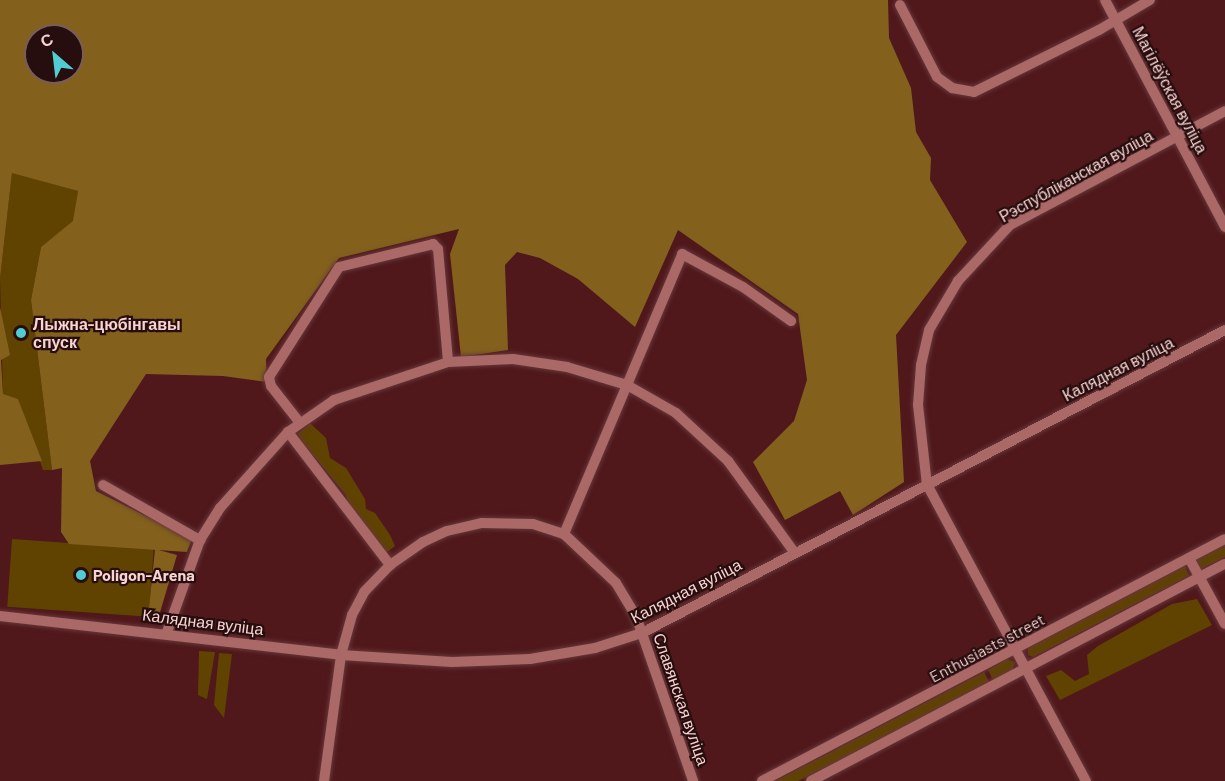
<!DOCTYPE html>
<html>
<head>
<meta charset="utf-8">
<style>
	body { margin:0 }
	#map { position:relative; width:1225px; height:781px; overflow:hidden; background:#50181b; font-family:Barlow,sans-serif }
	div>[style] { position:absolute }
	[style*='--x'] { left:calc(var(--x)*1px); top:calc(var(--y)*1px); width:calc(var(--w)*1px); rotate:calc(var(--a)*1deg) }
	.green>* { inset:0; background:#604300; transform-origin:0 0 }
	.forest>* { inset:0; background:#83611c }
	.roads { filter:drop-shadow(0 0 2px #66373a) drop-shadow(0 0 2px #66373a) }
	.minor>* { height:10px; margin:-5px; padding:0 5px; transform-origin:5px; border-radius:5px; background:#aa6867 }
	.dots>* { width:16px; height:16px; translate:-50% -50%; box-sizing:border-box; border:3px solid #260d0e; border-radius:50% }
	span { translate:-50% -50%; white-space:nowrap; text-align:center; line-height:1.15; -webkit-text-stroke:4.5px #260d0e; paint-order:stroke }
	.street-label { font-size:16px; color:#f8d3d1 }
	.poi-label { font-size:16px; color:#f8d3d1; font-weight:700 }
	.left { translate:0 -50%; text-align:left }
	.north { position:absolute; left:24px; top:24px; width:60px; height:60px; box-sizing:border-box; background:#260d0e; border:2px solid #7a5c5c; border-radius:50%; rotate:332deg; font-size:16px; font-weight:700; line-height:24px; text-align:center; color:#f8d3d1 }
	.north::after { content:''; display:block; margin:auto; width:21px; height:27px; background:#51ccd3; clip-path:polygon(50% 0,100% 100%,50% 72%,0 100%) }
</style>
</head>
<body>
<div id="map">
	<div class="green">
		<div style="clip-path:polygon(12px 172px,78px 191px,74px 221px,41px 247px,31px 300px,52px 470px,43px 470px,18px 399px,3px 395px,0 279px)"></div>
		<div style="clip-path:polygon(310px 423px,326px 438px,330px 458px,346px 468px,365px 499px,366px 509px,375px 513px,390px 535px,395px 546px,387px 552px,381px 549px,348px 504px,346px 495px,302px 442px,298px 434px)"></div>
		<div style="left:12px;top:539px;width:142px;height:68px;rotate:4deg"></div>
		<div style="clip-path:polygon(1225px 544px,1225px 557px,1202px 569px,1197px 565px,1197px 559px)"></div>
		<div style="clip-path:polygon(1185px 566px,1189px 576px,1033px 657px,1028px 655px,1028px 648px)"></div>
		<div style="clip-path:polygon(1197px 599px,1212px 625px,1060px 700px,1046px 676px,1061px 670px,1075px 681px,1089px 674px,1087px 655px,1098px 646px,1172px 604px)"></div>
		<div style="clip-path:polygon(199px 651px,215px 652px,207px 699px,198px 695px)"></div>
		<div style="clip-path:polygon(219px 653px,232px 654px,224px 718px,214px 705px)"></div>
		<div style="clip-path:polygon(1007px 659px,1015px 662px,1013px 669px,993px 680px,988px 670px)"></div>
		<div style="clip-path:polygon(984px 672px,989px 682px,813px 774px,798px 781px,775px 781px)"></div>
	</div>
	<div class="forest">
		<div style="clip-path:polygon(evenodd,0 0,888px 0,889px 38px,911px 88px,916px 132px,931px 158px,930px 180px,967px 242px,896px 335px,904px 482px,853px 515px,840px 491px,785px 520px,753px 462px,794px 421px,807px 380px,798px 314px,678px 230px,635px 327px,578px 279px,540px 258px,517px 252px,505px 265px,508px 350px,461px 357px,450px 254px,459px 229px,339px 258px,266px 359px,267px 382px,223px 376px,146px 374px,90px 461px,96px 491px,192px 539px,187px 552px,69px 544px,61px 532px,62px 468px,52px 470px,31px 300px,41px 247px,73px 221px,78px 191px,12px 173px,0 279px,0 0,36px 36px,72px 36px,72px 72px,36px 72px,36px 36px)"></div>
		<div style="clip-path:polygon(0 307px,10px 355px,1px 360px,3px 394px,18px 399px,42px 461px,0 465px)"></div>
		<div style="clip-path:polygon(155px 549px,177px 555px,158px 619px,148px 618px)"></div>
	</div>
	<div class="roads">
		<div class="minor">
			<div style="--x:1105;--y:0;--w:257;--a:62.1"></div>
			<div style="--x:900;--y:5;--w:81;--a:62.8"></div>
			<div style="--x:937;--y:77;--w:19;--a:36"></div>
			<div style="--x:952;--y:88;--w:22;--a:10"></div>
			<div style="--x:974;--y:92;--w:140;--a:-26.4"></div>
			<div style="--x:1099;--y:30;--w:59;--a:-30.5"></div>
			<div style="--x:300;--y:423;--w:47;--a:-128.1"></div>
			<div style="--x:271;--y:386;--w:9;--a:-103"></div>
			<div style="--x:269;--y:377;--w:130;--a:-57.5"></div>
			<div style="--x:339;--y:267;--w:97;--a:-13.7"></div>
			<div style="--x:433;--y:244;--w:7;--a:45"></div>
			<div style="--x:438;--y:249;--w:113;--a:84.9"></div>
			<div style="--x:288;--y:432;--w:168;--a:52.5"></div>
			<div style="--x:103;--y:485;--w:112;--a:29.6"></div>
			<div style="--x:564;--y:534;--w:304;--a:-67.1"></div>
			<div style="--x:682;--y:254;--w:69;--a:28.4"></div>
			<div style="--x:743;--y:287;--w:59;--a:35.3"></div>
			<div style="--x:1189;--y:558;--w:75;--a:61.4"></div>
			<div style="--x:0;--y:616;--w:343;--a:6.5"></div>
			<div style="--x:341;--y:655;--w:111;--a:3.6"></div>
			<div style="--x:452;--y:662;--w:78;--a:-2.2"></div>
			<div style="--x:530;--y:659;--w:66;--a:-9.6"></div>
			<div style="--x:595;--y:648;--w:49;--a:-17.7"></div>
			<div style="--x:642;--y:633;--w:657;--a:-27.46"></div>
			<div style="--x:167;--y:632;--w:98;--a:-70.3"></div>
			<div style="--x:200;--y:540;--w:38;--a:-58"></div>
			<div style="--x:220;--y:508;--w:102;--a:-48.2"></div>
			<div style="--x:288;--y:432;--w:56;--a:-34.8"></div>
			<div style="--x:334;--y:400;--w:120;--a:-18.4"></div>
			<div style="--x:448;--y:362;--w:65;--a:-2.6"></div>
			<div style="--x:513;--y:359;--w:55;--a:8.4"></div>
			<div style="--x:567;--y:367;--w:63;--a:16.7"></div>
			<div style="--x:627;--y:385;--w:56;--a:29.7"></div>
			<div style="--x:676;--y:413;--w:71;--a:42.7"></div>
			<div style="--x:728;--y:461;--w:112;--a:54"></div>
			<div style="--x:324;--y:781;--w:127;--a:-82.3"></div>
			<div style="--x:341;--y:655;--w:41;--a:-74.6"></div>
			<div style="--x:352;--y:615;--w:26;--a:-62"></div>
			<div style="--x:364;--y:592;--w:37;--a:-46"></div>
			<div style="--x:390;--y:565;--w:40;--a:-34.9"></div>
			<div style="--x:423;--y:542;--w:26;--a:-25"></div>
			<div style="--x:447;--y:531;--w:36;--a:-13"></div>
			<div style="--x:482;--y:523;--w:51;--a:1.1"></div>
			<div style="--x:533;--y:524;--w:33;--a:18"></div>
			<div style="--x:564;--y:534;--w:71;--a:43.3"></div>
			<div style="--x:616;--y:583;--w:39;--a:59"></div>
			<div style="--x:636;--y:616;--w:175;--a:70.9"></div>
			<div style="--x:762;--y:781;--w:522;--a:-27.6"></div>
			<div style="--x:811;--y:781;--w:467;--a:-27.7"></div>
			<div style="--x:1086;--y:781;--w:336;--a:-118.2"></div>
			<div style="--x:927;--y:485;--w:81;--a:-96.4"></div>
			<div style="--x:918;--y:405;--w:40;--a:-85.7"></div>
			<div style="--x:921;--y:365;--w:36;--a:-77"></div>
			<div style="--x:929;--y:330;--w:57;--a:-59.4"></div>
			<div style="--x:958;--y:281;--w:76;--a:-47.1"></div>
			<div style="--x:1010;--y:225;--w:243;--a:-27.9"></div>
		</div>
	</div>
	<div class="dots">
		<div style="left:21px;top:333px;background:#51ccd3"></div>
		<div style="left:81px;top:575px;background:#51ccd3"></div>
	</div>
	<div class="street-label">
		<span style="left:1170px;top:90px;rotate:62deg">Магілёўская вуліца</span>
		<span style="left:1076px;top:176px;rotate:-29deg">Рэспубліканская вуліца</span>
		<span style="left:1118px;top:369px;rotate:-27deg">Калядная вуліца</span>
		<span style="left:686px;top:591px;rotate:-27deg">Калядная вуліца</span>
		<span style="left:203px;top:622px;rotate:7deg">Калядная вуліца</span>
		<span style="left:987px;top:648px;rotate:-28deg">Enthusiasts street</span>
		<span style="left:681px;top:699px;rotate:71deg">Славянская вуліца</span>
	</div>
	<div class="poi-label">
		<span class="left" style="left:33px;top:333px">Лыжна-цюбінгавы<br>спуск</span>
		<span class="left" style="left:93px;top:575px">Poligon-Arena</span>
	</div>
	<div class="north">С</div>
</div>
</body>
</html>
